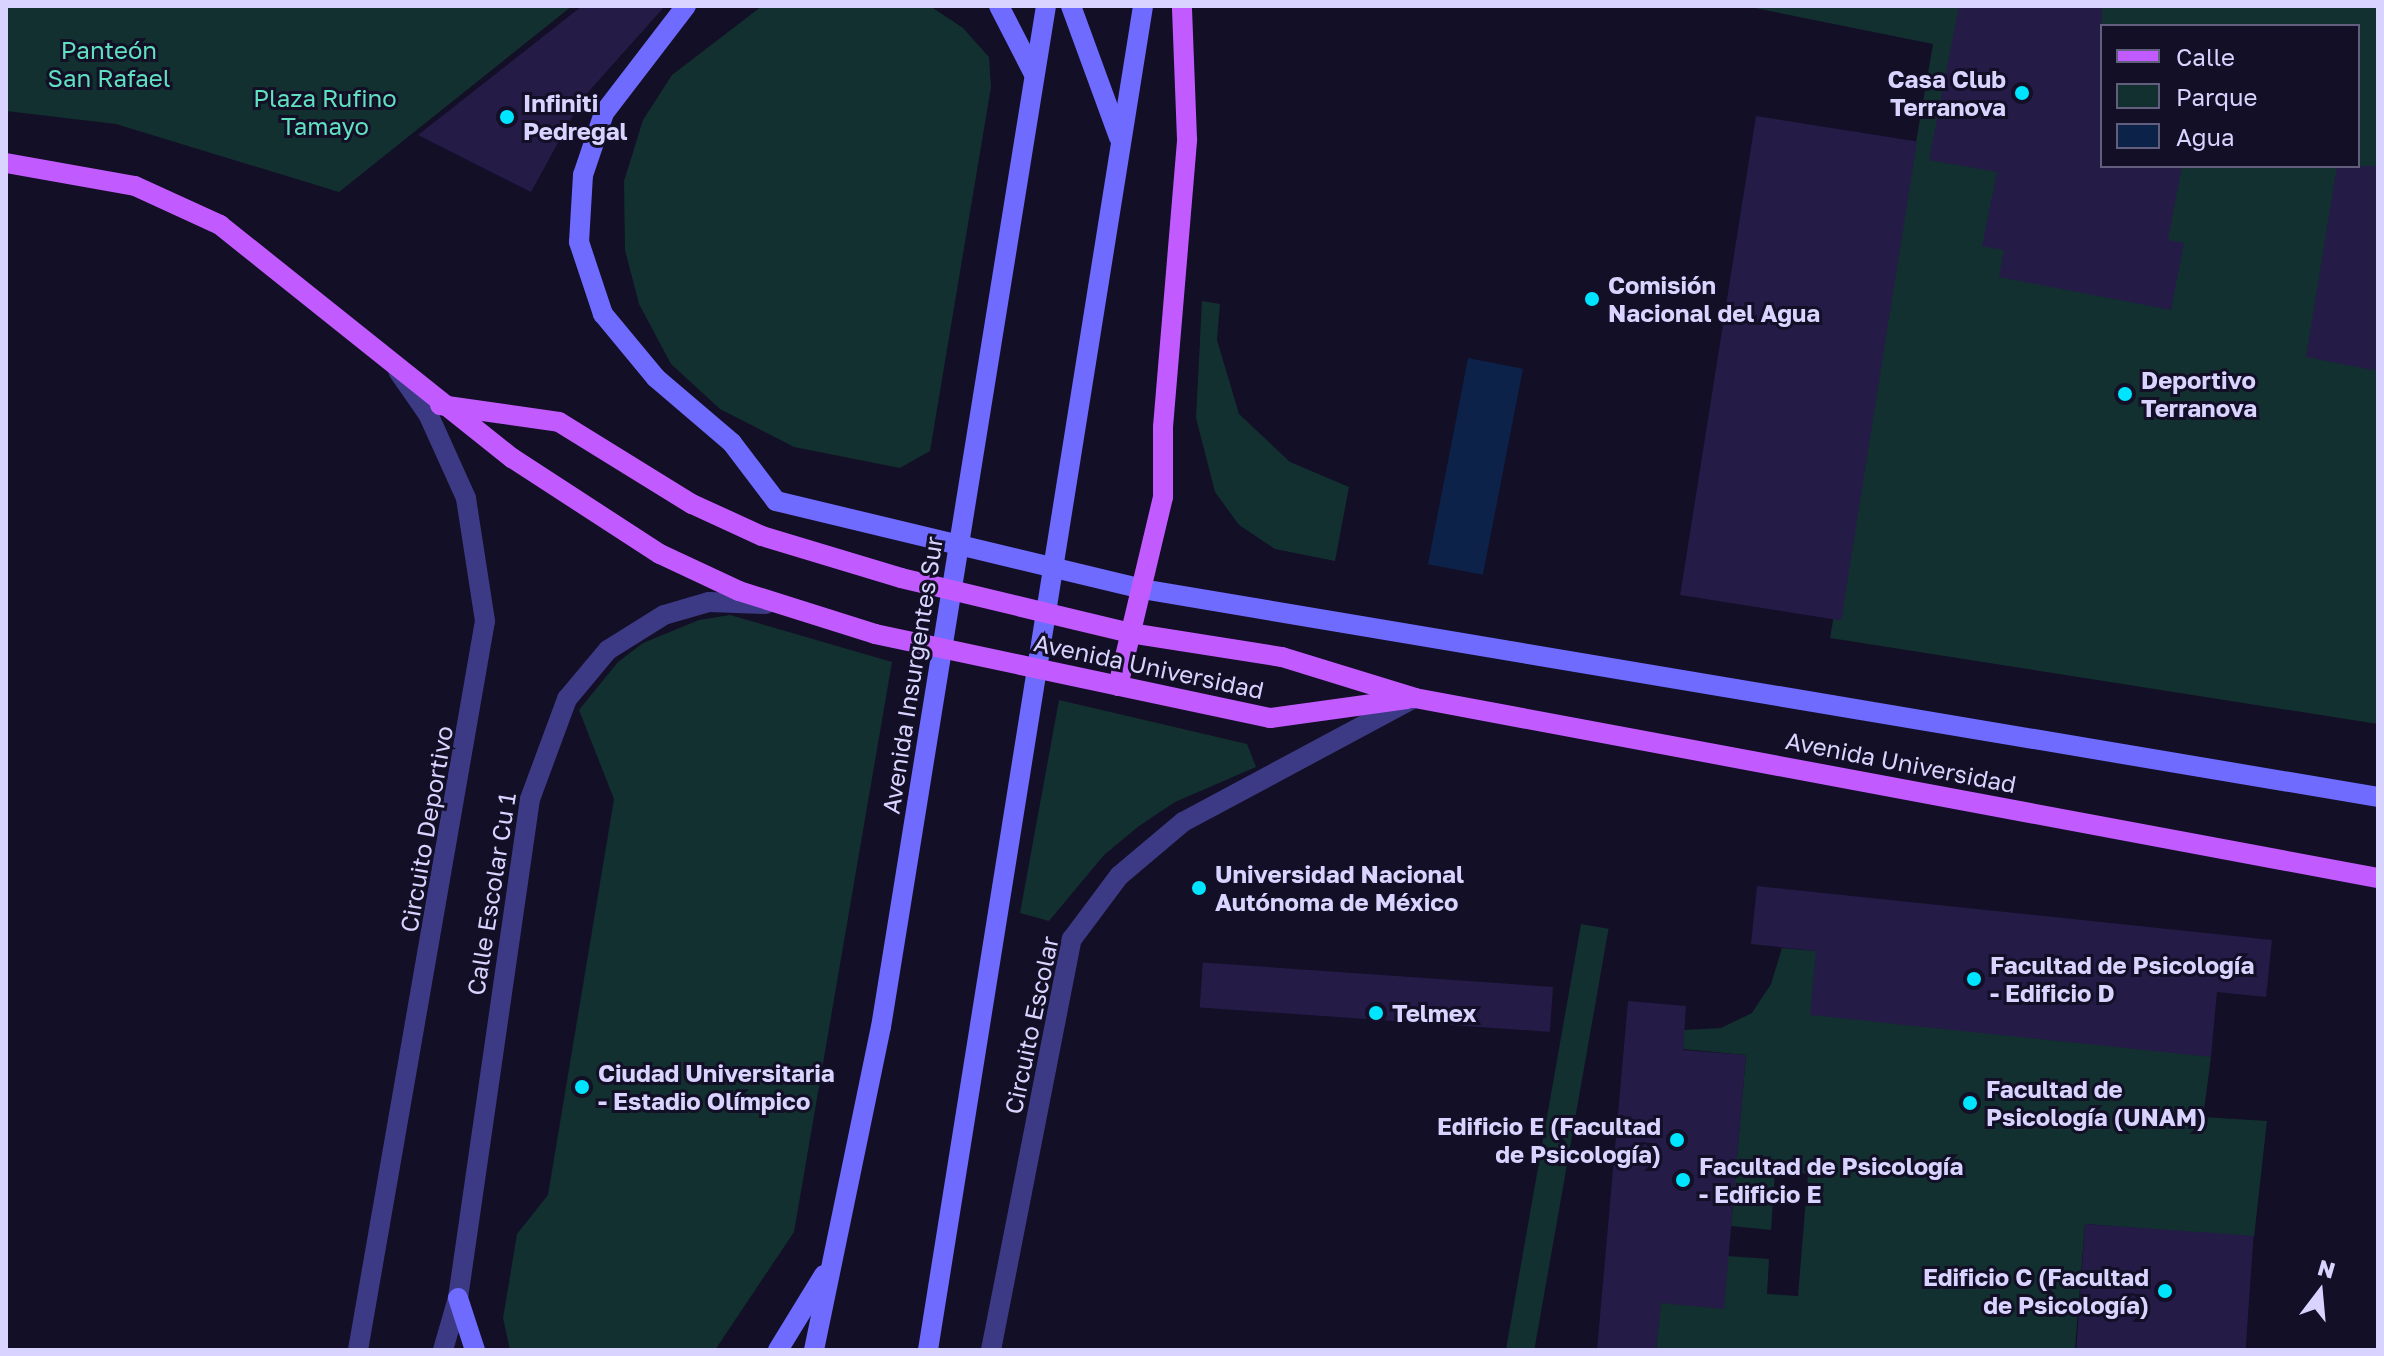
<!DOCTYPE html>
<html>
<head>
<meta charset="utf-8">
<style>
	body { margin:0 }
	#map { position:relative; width:2384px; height:1356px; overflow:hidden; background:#130f26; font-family:"Golos Text",sans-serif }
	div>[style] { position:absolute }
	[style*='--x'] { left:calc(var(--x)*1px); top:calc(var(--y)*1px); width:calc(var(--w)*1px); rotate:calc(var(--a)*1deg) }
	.green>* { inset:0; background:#12302f; transform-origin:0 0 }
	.water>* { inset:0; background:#0c2248; transform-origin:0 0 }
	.building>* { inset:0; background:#241b47; transform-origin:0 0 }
	.tertiary>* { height:20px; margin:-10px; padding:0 10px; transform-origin:10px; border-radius:10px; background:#3d3a85 }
	.secondary>* { height:20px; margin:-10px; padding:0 10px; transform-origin:10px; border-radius:10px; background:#6f6bff }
	.primary>* { height:20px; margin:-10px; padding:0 10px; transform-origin:10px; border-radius:10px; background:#c25bff }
	.dots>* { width:22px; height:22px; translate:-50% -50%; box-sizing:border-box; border:4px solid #130f26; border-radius:50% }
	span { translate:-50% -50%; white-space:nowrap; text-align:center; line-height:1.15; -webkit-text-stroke:6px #130f26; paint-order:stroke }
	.park-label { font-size:24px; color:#5fe0c0 }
	.poi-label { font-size:24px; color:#d9d4ff; font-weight:700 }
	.right { translate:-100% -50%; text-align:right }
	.left { translate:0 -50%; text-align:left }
	.street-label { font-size:24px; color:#d9d4ff }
	.frame { position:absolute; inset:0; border:8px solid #d9d4ff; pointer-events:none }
	.legend { position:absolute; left:2100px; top:24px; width:260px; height:144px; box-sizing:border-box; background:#130f26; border:2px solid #625e7d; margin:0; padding:10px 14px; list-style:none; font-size:24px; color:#d9d4ff }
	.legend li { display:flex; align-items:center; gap:16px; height:40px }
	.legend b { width:40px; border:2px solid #625e7d }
	.north { position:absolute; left:2280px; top:1252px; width:80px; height:80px; -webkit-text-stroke:6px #130f26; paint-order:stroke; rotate:16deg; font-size:22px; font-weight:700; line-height:32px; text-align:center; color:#d9d4ff }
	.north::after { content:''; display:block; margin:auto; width:28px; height:36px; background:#d9d4ff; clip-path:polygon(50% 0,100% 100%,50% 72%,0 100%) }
</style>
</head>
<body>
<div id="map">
	<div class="green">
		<div style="clip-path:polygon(6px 6px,572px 6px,339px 192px,116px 124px,6px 111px)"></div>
		<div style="clip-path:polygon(762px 6px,930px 6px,963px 28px,989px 57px,991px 87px,930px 451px,900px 468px,794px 447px,720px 409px,671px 364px,639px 304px,625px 250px,624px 181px,643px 120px,672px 75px)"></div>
		<div style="clip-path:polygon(evenodd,1745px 6px,2378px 6px,2378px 724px,1830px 638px,1933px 44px,1745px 6px,2102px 26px,2358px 26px,2358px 166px,2102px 166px,2102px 26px)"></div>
		<div style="clip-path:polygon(1202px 301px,1220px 304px,1217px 340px,1239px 414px,1290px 462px,1349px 487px,1335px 561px,1275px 549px,1239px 525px,1215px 492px,1196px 418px)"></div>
		<div style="clip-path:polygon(730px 615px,892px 662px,794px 1232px,715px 1350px,510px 1350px,503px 1318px,517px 1234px,548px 1195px,614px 799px,579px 710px,618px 662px,643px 643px,699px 620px)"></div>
		<div style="clip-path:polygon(1059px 700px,1247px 744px,1256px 767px,1175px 802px,1139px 826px,1104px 855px,1049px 921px,1020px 913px)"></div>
		<div style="left:1581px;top:924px;width:28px;height:433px;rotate:10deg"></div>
		<div style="clip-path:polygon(1782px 948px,1816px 951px,2211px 1057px,2203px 1117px,2267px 1121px,2254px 1237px,2085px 1224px,2075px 1350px,1656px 1350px,1663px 1270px,1728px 1256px,1769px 1259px,1767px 1294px,1798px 1296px,1808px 1174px,1775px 1171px,1771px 1230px,1731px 1226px,1746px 1055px,1683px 1049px,1684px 1030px,1721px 1028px,1752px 1013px,1771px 984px)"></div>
	</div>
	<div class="water">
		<div style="left:1468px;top:358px;width:56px;height:210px;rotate:11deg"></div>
	</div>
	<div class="building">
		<div style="clip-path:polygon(582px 6px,665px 6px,582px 99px,531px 192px,418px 135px)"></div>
		<div style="clip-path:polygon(1959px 6px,2102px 6px,2102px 166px,2182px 166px,2168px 240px,2184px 243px,2171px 310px,1999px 277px,2004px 250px,1982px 246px,1997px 172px,1929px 160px)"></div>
		<div style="left:1756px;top:116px;width:163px;height:485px;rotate:9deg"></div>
		<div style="clip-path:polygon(2337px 166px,2378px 166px,2378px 371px,2306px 357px)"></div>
		<div style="clip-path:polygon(1757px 886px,2272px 940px,2266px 997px,2217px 992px,2211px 1057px,1810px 1015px,1816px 951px,1751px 944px)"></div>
		<div style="left:1553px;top:987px;width:45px;height:351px;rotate:94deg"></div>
		<div style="clip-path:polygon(1628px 1001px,1686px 1006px,1683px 1050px,1746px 1055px,1724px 1309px,1661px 1303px,1656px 1350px,1597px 1350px)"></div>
		<div style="left:2085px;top:1224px;width:169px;height:126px;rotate:4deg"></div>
	</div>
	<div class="tertiary">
		<div style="--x:358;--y:1350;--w:740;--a:-80.12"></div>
		<div style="--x:485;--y:621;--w:124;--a:-98.8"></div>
		<div style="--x:466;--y:498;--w:92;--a:-114.3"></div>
		<div style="--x:428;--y:414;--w:52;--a:-124.9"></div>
		<div style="--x:443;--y:1350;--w:54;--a:-73.9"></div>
		<div style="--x:458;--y:1298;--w:504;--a:-81.79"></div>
		<div style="--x:530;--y:799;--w:107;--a:-69.7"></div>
		<div style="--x:567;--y:699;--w:64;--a:-50.1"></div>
		<div style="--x:608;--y:650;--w:66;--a:-32"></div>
		<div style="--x:664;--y:615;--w:47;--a:-16.1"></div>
		<div style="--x:709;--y:602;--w:57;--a:2"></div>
		<div style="--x:991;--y:1350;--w:419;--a:-78.9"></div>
		<div style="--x:1072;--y:939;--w:79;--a:-53.3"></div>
		<div style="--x:1119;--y:876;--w:84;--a:-40.2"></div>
		<div style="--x:1183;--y:822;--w:262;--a:-28.2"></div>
	</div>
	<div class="secondary">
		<div style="--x:686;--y:6;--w:135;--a:127.5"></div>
		<div style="--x:604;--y:113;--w:65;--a:108.7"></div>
		<div style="--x:583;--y:175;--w:67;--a:93.4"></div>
		<div style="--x:579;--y:242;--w:76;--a:71.6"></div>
		<div style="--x:603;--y:314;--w:83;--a:50.4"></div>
		<div style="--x:656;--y:378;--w:100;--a:40.5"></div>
		<div style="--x:732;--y:443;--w:73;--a:52.8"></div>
		<div style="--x:776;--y:501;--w:376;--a:13.5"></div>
		<div style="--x:1142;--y:589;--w:1253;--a:9.55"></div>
		<div style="--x:999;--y:6;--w:76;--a:62.8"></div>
		<div style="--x:1071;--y:6;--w:140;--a:69.9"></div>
		<div style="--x:458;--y:1298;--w:55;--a:71.9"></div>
		<div style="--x:778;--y:1350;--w:88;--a:-58.5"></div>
		<div style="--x:814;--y:1350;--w:330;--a:-78.3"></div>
		<div style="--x:881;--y:1027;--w:1034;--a:-80.82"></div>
		<div style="--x:928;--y:1350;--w:1361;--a:-80.91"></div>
	</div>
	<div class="primary">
		<div style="--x:6;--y:163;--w:131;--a:10.1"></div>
		<div style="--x:135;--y:186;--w:94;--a:24.6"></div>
		<div style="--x:220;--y:225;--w:374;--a:38.6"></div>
		<div style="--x:512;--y:458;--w:176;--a:33"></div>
		<div style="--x:660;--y:554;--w:87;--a:25.1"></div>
		<div style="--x:739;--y:591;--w:143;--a:17.5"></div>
		<div style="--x:875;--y:634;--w:404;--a:12"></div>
		<div style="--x:1270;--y:718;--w:138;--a:-7.9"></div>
		<div style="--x:440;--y:405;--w:120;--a:8.1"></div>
		<div style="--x:559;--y:422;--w:156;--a:31.7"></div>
		<div style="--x:692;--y:504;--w:77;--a:24.6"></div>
		<div style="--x:762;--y:536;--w:145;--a:16.8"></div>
		<div style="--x:901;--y:578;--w:236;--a:13.5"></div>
		<div style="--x:1130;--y:633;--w:154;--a:9"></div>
		<div style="--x:1282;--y:657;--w:139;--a:17.1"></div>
		<div style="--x:1415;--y:698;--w:980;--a:10.59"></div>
		<div style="--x:1118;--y:686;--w:194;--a:-76.6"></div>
		<div style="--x:1163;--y:497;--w:70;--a:-90"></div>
		<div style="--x:1163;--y:427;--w:289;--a:-85.2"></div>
		<div style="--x:1187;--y:139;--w:133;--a:-92.2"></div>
	</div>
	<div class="dots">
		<div style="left:2022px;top:93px;background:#00e5ff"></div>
		<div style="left:507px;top:117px;background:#00e5ff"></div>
		<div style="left:1592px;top:299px;background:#00e5ff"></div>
		<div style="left:2125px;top:394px;background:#00e5ff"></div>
		<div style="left:1199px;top:888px;background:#00e5ff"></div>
		<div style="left:1974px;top:979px;background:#00e5ff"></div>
		<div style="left:1376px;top:1013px;background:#00e5ff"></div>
		<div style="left:582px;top:1087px;background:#00e5ff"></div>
		<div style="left:1970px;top:1103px;background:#00e5ff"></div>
		<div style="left:1677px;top:1140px;background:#00e5ff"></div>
		<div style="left:1683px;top:1180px;background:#00e5ff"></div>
		<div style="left:2165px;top:1291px;background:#00e5ff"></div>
	</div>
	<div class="park-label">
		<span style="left:109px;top:64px">Panteón<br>San Rafael</span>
		<span style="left:325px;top:112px">Plaza Rufino<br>Tamayo</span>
	</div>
	<div class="poi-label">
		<span class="right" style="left:2006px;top:93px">Casa Club<br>Terranova</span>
		<span class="left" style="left:523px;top:117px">Infiniti<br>Pedregal</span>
		<span class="left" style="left:1608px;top:299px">Comisión<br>Nacional del Agua</span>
		<span class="left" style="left:2141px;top:394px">Deportivo<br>Terranova</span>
		<span class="left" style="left:1215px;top:888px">Universidad Nacional<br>Autónoma de México</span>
		<span class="left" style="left:1990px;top:979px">Facultad de Psicología<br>- Edificio D</span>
		<span class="left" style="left:1392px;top:1013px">Telmex</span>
		<span class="left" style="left:598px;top:1087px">Ciudad Universitaria<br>- Estadio Olímpico</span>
		<span class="left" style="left:1986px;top:1103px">Facultad de<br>Psicología (UNAM)</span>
		<span class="right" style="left:1661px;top:1140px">Edificio E (Facultad<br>de Psicología)</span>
		<span class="left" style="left:1699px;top:1180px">Facultad de Psicología<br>- Edificio E</span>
		<span class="right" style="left:2149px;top:1291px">Edificio C (Facultad<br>de Psicología)</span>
	</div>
	<div class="street-label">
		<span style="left:1149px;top:666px;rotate:12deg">Avenida Universidad</span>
		<span style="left:912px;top:675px;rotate:-81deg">Avenida Insurgentes Sur</span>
		<span style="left:1901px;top:762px;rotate:11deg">Avenida Universidad</span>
		<span style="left:426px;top:829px;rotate:-80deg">Circuito Deportivo</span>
		<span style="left:491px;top:894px;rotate:-81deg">Calle Escolar Cu 1</span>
		<span style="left:1031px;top:1025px;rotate:-78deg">Circuito Escolar</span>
	</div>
	<div class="frame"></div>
	<ul class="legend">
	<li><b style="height:10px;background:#c25bff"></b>Calle</li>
	<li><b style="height:22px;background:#12302f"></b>Parque</li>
	<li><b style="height:22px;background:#0c2248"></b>Agua</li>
	</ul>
	<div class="north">N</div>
</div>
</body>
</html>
